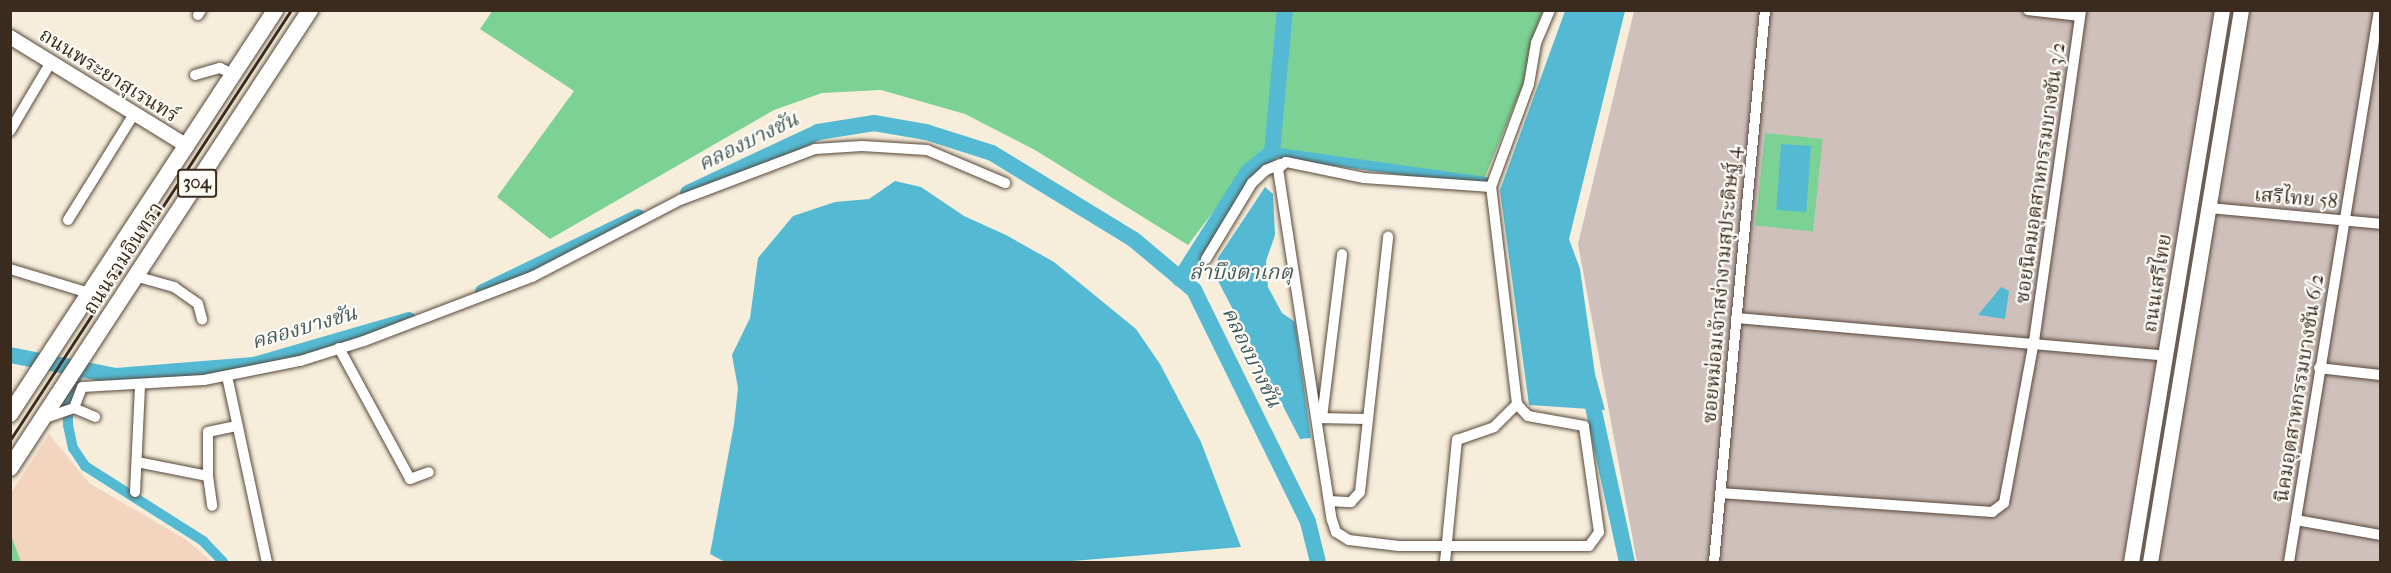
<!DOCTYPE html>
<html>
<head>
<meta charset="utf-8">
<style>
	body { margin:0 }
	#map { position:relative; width:2391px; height:573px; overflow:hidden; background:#f6eedb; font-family:"IM FELL French Canon","Noto Serif Thai",serif }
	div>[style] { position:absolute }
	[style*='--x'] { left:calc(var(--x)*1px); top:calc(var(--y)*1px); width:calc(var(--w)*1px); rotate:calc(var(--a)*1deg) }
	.built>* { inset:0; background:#f3d4bf }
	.industrial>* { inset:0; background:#cfc0bb }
	.green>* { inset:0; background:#7cd194; transform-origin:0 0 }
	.water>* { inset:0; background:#54bad3; transform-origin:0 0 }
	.canal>* { height:10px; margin:-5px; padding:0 5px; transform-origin:5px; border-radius:5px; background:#54bad3 }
	.river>* { height:16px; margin:-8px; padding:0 8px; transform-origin:8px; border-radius:8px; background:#54bad3 }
	.roads { filter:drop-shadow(0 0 2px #57473a) drop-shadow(0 0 2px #57473a) }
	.minor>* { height:10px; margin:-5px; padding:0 5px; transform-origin:5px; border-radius:5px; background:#fff }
	.tertiary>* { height:14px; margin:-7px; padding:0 7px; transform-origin:7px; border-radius:7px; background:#fff }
	.secondary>* { height:15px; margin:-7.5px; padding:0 7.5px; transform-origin:7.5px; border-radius:7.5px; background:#fff }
	.trunk>* { height:16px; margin:-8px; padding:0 8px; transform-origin:8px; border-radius:8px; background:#fff }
	.rail>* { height:3px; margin:-1.5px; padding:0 1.5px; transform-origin:1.5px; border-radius:1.5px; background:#3b2a1e }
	span { translate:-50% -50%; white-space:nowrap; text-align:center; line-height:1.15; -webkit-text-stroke:4.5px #fdfcf7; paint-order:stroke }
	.shield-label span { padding:2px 4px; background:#fdfcf7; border:2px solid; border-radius:4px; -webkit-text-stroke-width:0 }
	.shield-label { font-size:18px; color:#3b2a1e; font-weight:700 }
	.street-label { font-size:20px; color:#3b2a1e }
	.water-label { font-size:21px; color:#445c5d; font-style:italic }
	.frame { position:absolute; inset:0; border:12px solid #3b2a1e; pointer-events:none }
</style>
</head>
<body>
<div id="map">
	<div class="built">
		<div style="clip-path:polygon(49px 434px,89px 483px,185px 539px,212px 562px,21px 562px,11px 535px,11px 493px)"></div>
	</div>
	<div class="industrial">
		<div style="clip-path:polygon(1634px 11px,2380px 11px,2380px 562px,1637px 562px,1578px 244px)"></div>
	</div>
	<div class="green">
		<div style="clip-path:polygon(493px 10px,1543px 11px,1531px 41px,1524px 82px,1482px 184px,1345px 167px,1277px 154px,1248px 166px,1188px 245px,1035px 150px,965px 114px,881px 90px,822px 93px,774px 110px,550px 239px,497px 197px,574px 91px,480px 29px)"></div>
		<div style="left:1765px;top:133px;width:58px;height:93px;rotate:6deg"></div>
		<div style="clip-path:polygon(11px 535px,21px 562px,11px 562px)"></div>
	</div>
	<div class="water">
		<div style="clip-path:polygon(1565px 11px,1625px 11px,1569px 239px,1580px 269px,1595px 374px,1605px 410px,1529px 405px,1500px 190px)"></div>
		<div style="left:1781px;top:144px;width:30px;height:66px;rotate:4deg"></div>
		<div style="clip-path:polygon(895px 181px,921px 187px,964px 216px,1006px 235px,1054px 262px,1136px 329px,1160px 364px,1201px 442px,1241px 547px,1073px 561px,983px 562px,725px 562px,710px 554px,734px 424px,738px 388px,732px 355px,750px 318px,758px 258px,793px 216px,835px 202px,869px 199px)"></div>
		<div style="clip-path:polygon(1265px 187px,1273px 194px,1275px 235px,1266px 261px,1268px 287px,1282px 313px,1295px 322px,1311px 438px,1300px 439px,1215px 275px,1218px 258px)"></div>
		<div style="clip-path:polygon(2001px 287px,2009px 291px,2005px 319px,1978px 315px)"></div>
	</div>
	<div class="canal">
		<div style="--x:1272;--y:152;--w:215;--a:8"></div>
		<div style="--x:78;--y:375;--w:27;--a:112"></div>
		<div style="--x:68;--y:400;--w:25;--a:90"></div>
		<div style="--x:68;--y:425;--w:24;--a:78"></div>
		<div style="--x:73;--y:448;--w:22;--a:56"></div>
		<div style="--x:85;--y:466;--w:140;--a:32.4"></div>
		<div style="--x:203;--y:541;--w:29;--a:46"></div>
	</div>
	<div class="river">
		<div style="--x:688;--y:193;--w:144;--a:-25.1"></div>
		<div style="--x:818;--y:132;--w:57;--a:-9.1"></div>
		<div style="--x:874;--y:123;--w:53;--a:9.8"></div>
		<div style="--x:926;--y:132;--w:69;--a:17.7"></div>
		<div style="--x:992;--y:153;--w:165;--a:31.4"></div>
		<div style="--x:1133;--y:239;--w:80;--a:39.9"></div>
		<div style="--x:1194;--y:290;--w:258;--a:63.8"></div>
		<div style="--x:1308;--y:522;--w:41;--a:76"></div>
		<div style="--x:1180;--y:279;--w:127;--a:-57.6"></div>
		<div style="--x:1248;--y:172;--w:31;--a:-40"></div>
		<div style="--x:1272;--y:152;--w:143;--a:-84.8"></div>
		<div style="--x:483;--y:292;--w:172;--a:-25.8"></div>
		<div style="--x:10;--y:355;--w:108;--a:11.2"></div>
		<div style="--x:116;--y:376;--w:138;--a:-4.6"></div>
		<div style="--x:254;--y:365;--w:161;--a:-16.2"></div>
		<div style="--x:1589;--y:388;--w:178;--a:77.7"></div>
	</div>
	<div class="roads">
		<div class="minor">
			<div style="--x:2028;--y:10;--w:52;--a:6.6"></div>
			<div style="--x:198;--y:15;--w:6;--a:-59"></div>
			<div style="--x:195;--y:75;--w:26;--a:-16"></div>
			<div style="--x:220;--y:68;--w:14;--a:25"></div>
			<div style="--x:10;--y:131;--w:80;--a:-59.3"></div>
			<div style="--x:1491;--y:187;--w:127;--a:-175.9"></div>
			<div style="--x:1364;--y:178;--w:80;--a:-168.4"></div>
			<div style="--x:1286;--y:162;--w:11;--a:139"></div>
			<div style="--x:1278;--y:169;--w:355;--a:81.3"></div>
			<div style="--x:1332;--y:520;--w:13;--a:72"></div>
			<div style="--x:1336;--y:532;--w:15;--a:32"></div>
			<div style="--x:1349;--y:540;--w:50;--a:6.8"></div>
			<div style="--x:1399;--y:546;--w:190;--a:0"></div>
			<div style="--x:1589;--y:546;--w:17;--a:-54"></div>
			<div style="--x:1599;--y:532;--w:107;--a:-98.1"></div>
			<div style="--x:1584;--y:426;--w:57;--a:-169.9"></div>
			<div style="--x:1528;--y:416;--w:16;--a:-133"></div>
			<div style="--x:1517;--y:404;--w:219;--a:-96.8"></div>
			<div style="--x:1491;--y:187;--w:110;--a:-69.7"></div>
			<div style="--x:1529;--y:84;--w:42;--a:-80.3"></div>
			<div style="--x:1536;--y:43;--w:36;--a:-67"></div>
			<div style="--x:2209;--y:208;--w:172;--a:5.3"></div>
			<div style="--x:68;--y:220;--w:125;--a:-58.1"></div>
			<div style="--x:1206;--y:259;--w:89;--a:-58.8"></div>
			<div style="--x:1252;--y:183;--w:19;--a:-43"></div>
			<div style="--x:1266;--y:170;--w:16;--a:-22"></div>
			<div style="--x:10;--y:269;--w:83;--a:16.9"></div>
			<div style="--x:135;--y:276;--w:41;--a:15.8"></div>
			<div style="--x:174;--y:287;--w:29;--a:35"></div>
			<div style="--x:198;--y:304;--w:16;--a:75"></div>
			<div style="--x:1736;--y:318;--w:433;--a:5"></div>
			<div style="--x:339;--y:348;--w:149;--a:61.5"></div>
			<div style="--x:410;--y:479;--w:20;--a:-20"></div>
			<div style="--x:2319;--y:368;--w:61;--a:6.5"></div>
			<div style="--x:227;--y:376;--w:190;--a:77.9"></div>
			<div style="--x:74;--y:408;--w:23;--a:23"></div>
			<div style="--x:1317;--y:418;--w:50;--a:1.1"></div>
			<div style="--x:1322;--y:418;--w:165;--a:-83"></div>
			<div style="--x:42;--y:419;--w:34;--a:-19"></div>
			<div style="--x:74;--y:408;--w:22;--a:-69"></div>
			<div style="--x:82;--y:387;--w:122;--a:-3.3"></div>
			<div style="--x:204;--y:380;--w:98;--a:-11.2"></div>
			<div style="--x:300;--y:361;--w:67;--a:-17.4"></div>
			<div style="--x:364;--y:341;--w:180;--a:-20.9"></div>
			<div style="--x:532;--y:277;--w:167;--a:-27.5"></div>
			<div style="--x:680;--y:200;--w:144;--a:-20.7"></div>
			<div style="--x:815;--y:149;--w:47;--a:-3.7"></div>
			<div style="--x:862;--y:146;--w:65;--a:3.5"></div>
			<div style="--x:927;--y:150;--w:85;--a:22.9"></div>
			<div style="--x:137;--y:462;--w:72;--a:11.2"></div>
			<div style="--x:208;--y:476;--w:30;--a:82"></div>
			<div style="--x:208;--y:476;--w:44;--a:-90"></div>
			<div style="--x:208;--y:432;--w:30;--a:-12"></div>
			<div style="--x:135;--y:492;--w:107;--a:-87.3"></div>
			<div style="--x:1720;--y:493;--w:273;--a:4"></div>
			<div style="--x:1992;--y:512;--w:15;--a:-37"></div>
			<div style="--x:2004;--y:503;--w:165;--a:-79.5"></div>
			<div style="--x:2034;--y:341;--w:334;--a:-81.9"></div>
			<div style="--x:1329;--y:501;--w:22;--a:3"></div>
			<div style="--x:1351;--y:502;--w:13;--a:-48"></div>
			<div style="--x:1360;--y:492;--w:257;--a:-83.7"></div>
			<div style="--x:2296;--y:520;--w:85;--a:10.1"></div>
			<div style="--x:1445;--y:562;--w:123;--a:-84.4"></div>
			<div style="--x:1457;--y:440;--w:39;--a:-19"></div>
			<div style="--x:1494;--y:427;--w:33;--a:-45"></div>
			<div style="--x:1714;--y:562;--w:554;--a:-84.72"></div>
			<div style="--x:2289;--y:562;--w:559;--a:-80.74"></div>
		</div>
		<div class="tertiary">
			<div style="--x:10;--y:37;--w:208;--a:31.6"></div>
		</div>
		<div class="secondary">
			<div style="--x:2131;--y:562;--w:559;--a:-80.64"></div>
			<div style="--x:2150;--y:562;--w:559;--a:-80.64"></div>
		</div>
		<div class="trunk">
			<div style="--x:10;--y:414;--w:483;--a:-56.7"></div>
			<div style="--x:10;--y:468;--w:548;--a:-56.77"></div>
		</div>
	</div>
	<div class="rail">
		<div style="--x:10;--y:440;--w:514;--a:-56.84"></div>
	</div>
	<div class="shield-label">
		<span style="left:197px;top:183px">304</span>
	</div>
	<div class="street-label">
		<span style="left:109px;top:75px;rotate:32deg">ถนนพระยาสุเรนทร์</span>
		<span style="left:2040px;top:173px;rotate:-82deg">ซอยนิคมอุตสาหกรรมบางชัน 3/2</span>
		<span style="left:2296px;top:198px;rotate:5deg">เสรีไทย 58</span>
		<span style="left:123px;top:258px;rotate:-57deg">ถนนรามอินทรา</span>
		<span style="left:2157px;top:283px;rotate:-81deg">ถนนเสรีไทย</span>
		<span style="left:1721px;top:285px;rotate:-85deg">ซอยหม่อมเจ้าสง่างามสุประดิษฐ์ 4</span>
		<span style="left:2299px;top:388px;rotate:-81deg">นิคมอุตสาหกรรมบางชัน 6/2</span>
	</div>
	<div class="water-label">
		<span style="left:748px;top:141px;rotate:-26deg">คลองบางชัน</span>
		<span style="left:1241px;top:272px">ลำบึงตาเกตุ</span>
		<span style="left:304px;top:327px;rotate:-16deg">คลองบางชัน</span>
		<span style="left:1252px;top:357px;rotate:64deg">คลองบางชัน</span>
	</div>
	<div class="frame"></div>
</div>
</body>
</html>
